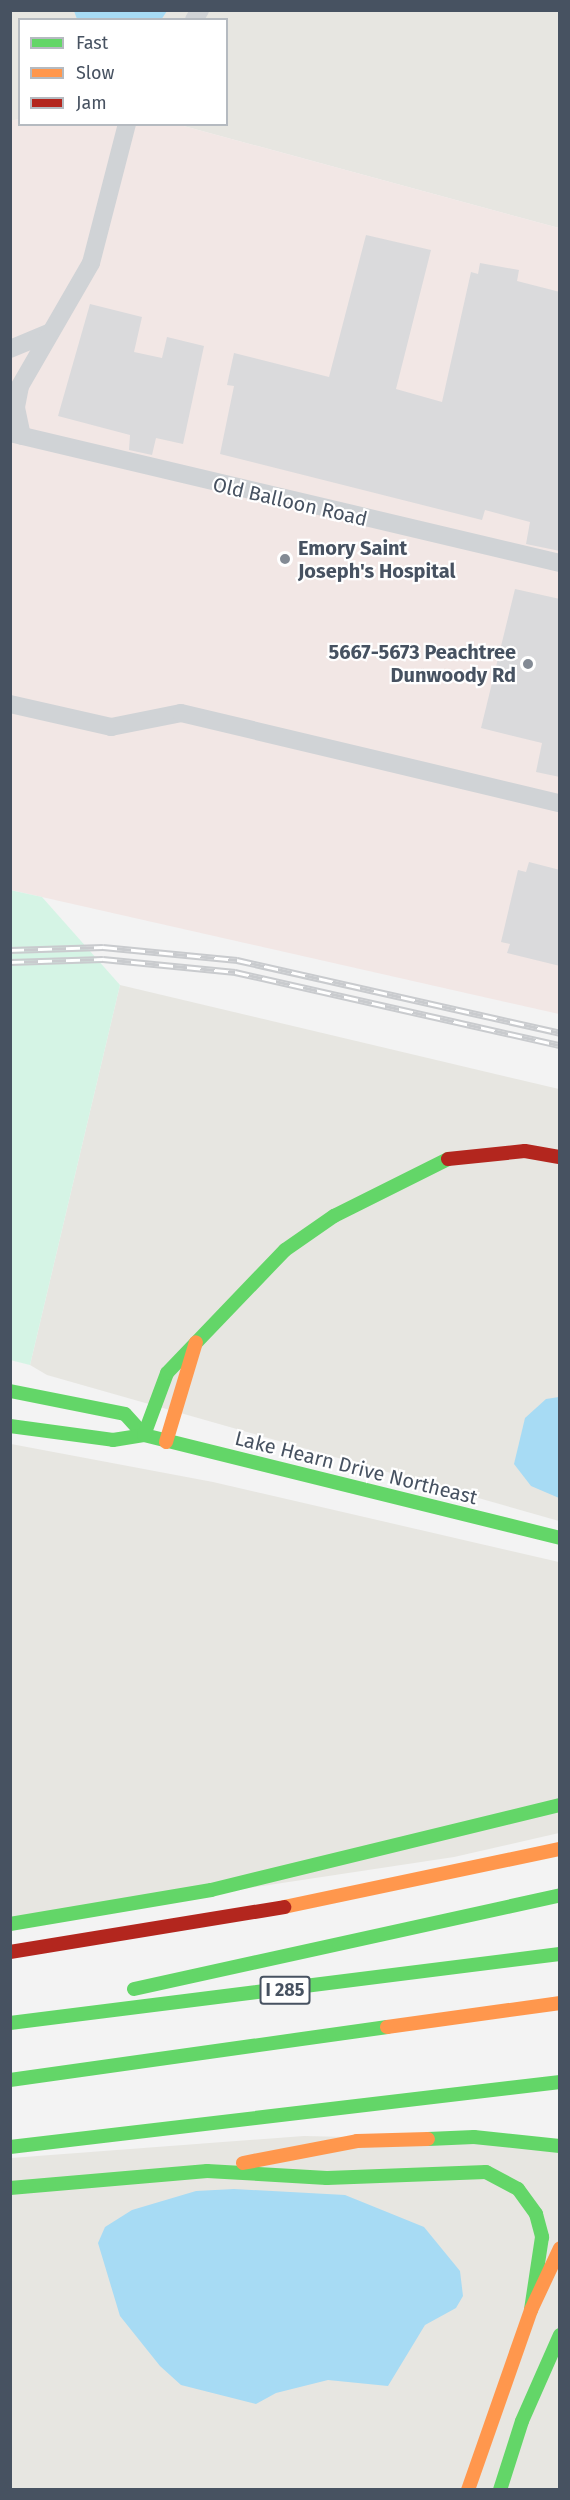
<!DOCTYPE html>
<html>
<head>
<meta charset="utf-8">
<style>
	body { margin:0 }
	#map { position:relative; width:570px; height:2500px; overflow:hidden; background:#f3f3f3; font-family:"Fira Sans",sans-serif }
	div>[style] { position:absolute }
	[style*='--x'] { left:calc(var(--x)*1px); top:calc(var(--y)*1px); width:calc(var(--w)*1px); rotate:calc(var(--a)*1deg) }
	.commercial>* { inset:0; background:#e7e6e1 }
	.medical>* { inset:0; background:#f2e7e5 }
	.green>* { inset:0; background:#d5f4e5 }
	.water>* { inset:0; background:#a7dbf4 }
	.building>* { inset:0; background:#dadadc }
	.street>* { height:18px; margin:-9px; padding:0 9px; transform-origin:9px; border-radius:9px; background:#d0d3d6 }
	.fast>* { height:14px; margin:-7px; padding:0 7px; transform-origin:7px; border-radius:7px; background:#63d668 }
	.slow>* { height:14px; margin:-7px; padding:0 7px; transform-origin:7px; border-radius:7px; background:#ff974d }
	.jam>* { height:14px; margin:-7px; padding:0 7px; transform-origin:7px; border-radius:7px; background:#b3261e }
	.rail>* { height:7px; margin-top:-3.5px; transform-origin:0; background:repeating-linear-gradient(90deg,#fff 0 14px,#c9cbce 0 28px); box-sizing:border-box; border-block:2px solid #c9cbce }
	.dots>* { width:16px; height:16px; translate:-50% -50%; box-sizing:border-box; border:3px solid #fff; border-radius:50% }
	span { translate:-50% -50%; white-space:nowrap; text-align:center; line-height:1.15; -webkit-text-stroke:4.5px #fff; paint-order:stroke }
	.shield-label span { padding:2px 4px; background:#fff; border:2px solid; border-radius:4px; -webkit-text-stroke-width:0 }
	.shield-label { font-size:18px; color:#475261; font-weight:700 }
	.street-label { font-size:20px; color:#475261 }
	.poi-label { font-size:20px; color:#475261; font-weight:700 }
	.left { translate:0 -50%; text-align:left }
	.right { translate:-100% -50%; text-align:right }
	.frame { position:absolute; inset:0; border:12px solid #475261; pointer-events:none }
	.legend { position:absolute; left:18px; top:18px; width:210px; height:108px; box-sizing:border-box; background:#fff; border:2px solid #b5bac0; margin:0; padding:8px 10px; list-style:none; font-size:18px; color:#475261 }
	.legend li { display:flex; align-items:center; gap:12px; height:30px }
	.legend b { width:30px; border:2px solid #b5bac0 }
</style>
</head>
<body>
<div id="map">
	<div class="commercial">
		<div style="clip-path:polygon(10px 11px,559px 11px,559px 228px,180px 125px,226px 124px,226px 20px,20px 20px,19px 119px,11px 121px)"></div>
		<div style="clip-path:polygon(120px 985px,559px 1089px,559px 1521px,47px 1375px,30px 1365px)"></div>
		<div style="clip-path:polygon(11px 1444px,213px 1482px,559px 1562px,559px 1833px,454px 1857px,11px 1924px)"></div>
		<div style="clip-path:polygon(304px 2136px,559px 2142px,559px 2489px,11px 2490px,11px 2158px)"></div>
	</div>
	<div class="medical">
		<div style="clip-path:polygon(19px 119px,20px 124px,180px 125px,559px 228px,559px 1014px,11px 890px,10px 121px)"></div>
	</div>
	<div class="green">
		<div style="clip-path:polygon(10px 890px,42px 897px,120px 985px,30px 1365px,10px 1360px)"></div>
	</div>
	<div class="water">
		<div style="clip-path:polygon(74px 11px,74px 10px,167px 11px,161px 20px,77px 19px)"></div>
		<div style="clip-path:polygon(559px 1397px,560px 1397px,559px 1498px,531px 1486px,514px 1464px,525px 1418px,546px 1399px)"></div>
		<div style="clip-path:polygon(234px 2189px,345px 2195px,424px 2227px,460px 2271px,463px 2296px,456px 2308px,425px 2325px,388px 2386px,328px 2380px,276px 2393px,256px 2404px,181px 2385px,160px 2366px,120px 2316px,98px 2243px,105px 2227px,132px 2210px,196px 2191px)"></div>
	</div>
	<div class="building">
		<div style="clip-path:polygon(366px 235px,431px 250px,396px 389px,442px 402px,471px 272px,478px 274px,480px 263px,519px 270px,517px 281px,560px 292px,560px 551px,526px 544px,530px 522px,485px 510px,482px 520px,220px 454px,234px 386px,227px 385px,234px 353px,329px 377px)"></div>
		<div style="clip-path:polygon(90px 304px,142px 317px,134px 352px,162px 358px,167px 337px,204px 346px,183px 444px,156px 438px,152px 455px,129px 450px,130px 435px,58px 416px)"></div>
		<div style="clip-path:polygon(515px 589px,560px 599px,560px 777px,536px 772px,542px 743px,481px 728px)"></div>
		<div style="clip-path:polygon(529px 862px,560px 870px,560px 966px,507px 953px,510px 944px,501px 942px,518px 870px,526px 872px)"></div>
	</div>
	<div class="street">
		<div style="--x:194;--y:20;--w:12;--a:-59"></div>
		<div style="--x:10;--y:349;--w:44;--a:-22.5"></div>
		<div style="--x:10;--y:433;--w:565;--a:13.3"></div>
		<div style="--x:22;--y:436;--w:30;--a:-102"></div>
		<div style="--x:16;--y:407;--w:21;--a:-79"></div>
		<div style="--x:20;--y:386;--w:142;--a:-60"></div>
		<div style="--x:91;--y:263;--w:144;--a:-75.5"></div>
		<div style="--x:10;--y:704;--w:104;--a:12.8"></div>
		<div style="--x:111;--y:727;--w:71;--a:-11.3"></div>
		<div style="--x:181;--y:713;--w:390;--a:13.4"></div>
	</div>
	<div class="fast">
		<div style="--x:10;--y:1391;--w:117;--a:11.3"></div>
		<div style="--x:125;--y:1414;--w:28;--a:48"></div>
		<div style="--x:10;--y:1426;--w:104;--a:7.7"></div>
		<div style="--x:113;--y:1440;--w:31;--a:-9"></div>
		<div style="--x:144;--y:1435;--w:429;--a:13.9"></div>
		<div style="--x:144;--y:1435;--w:66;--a:-69.6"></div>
		<div style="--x:167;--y:1373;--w:170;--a:-46.2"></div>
		<div style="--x:285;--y:1250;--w:60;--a:-34.8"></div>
		<div style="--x:334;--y:1216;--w:127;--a:-26.6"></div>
		<div style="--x:10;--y:1924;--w:204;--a:-9.6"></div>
		<div style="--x:211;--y:1890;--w:359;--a:-13.7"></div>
		<div style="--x:134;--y:1989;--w:436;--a:-12.4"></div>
		<div style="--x:10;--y:2023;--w:554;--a:-7.15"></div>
		<div style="--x:10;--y:2080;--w:381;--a:-8"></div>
		<div style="--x:428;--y:2139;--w:46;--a:-2.5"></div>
		<div style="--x:474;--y:2137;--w:86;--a:6"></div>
		<div style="--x:10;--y:2147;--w:554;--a:-6.74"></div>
		<div style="--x:10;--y:2188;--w:198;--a:-4.9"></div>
		<div style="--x:207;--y:2171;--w:120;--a:3.3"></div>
		<div style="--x:327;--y:2178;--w:159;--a:-2.2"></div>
		<div style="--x:486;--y:2172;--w:36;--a:28"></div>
		<div style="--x:518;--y:2189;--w:31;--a:54"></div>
		<div style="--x:536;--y:2214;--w:24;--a:75"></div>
		<div style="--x:542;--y:2237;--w:74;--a:98.6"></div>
		<div style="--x:500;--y:2490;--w:72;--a:-72.3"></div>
		<div style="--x:522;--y:2421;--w:94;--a:-66.2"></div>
	</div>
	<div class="slow">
		<div style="--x:166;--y:1442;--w:104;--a:-73.3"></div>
		<div style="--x:284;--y:1907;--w:282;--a:-11.9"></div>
		<div style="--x:387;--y:2027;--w:175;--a:-7.9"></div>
		<div style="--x:243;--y:2163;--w:116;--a:-10.9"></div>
		<div style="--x:357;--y:2141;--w:71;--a:-1.6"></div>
		<div style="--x:468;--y:2490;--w:191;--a:-70.7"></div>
		<div style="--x:531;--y:2310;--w:68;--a:-64.9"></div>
	</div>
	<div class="jam">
		<div style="--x:448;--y:1159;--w:77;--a:-5.9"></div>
		<div style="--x:525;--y:1151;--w:36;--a:10"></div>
		<div style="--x:10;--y:1952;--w:278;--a:-9.3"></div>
	</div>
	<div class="rail">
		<div style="--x:10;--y:950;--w:93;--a:-1.8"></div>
		<div style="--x:103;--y:947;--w:135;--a:5.5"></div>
		<div style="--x:237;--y:960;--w:331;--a:12.7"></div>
		<div style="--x:10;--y:962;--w:93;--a:-1.8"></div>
		<div style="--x:103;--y:959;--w:133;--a:5.6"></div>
		<div style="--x:235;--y:972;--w:333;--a:12.7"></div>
	</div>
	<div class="dots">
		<div style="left:285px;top:559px;background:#838a94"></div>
		<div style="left:528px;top:664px;background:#838a94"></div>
	</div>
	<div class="shield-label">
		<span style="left:285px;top:1990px">I 285</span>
	</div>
	<div class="street-label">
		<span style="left:290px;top:502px;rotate:13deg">Old Balloon Road</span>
		<span style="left:356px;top:1468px;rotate:14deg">Lake Hearn Drive Northeast</span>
	</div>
	<div class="poi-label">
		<span class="left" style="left:298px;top:560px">Emory Saint<br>Joseph's Hospital</span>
		<span class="right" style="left:516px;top:664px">5667-5673 Peachtree<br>Dunwoody Rd</span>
	</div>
	<div class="frame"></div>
	<ul class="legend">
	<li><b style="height:8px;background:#63d668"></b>Fast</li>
	<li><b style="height:8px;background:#ff974d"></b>Slow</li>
	<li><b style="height:8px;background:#b3261e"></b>Jam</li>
	</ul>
</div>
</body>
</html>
